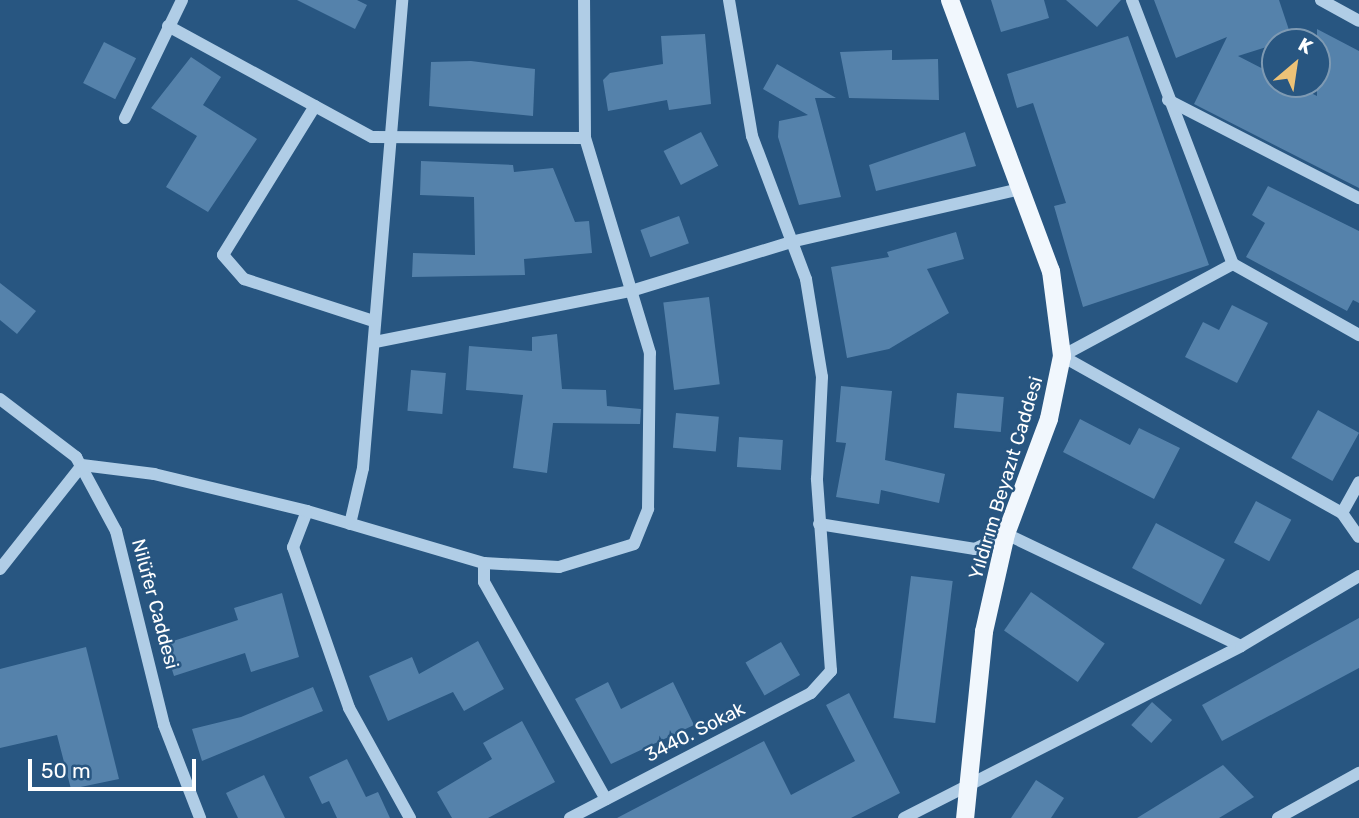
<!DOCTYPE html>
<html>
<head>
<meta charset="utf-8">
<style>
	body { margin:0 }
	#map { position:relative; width:1359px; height:818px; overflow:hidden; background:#285681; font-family:Rubik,sans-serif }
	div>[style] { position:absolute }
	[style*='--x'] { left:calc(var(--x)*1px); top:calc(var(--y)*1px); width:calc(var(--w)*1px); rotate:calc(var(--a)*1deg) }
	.building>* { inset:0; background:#5582ab; transform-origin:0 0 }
	.minor>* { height:12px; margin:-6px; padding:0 6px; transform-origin:6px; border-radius:6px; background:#b0cde6 }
	.major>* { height:18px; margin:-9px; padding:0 9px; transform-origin:9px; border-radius:9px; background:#f1f7fd }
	span { translate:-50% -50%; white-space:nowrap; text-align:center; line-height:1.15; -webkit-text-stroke:5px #285681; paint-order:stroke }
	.street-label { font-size:19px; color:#fff }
	.north { position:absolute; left:1261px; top:28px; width:70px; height:70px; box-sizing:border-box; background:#285681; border:2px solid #7e9ab3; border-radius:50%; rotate:29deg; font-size:19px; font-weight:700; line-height:28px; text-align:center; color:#fff }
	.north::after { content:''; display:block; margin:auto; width:24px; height:32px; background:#edc277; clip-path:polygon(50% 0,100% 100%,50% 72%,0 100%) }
	.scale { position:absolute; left:28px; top:759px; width:168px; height:32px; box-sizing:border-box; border:4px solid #fff; border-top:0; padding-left:9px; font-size:21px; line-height:24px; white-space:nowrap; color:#fff; -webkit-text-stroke:5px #285681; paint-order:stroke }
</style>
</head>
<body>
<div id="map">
	<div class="building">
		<div style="clip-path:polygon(297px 0,357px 0,367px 5px,355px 29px)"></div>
		<div style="clip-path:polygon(991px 0,1044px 0,1049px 18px,1001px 32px)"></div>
		<div style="clip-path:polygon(1066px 0,1121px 0,1097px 27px)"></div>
		<div style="clip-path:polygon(1154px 0,1279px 0,1292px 39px,1238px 56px,1275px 75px,1275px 84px,1293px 84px,1317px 96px,1317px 29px,1359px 51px,1359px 188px,1194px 104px,1227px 37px,1176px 58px)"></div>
		<div style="clip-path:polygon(705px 34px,711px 104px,669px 110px,667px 100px,608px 111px,603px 80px,610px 73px,663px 64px,661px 36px)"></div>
		<div style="clip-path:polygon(1128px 36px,1209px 265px,1083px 307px,1054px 206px,1066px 203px,1033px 103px,1017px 108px,1007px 74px)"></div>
		<div style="left:104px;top:42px;width:36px;height:46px;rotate:27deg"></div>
		<div style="clip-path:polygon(892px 50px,892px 60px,938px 59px,939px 100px,849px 98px,840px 52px)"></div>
		<div style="clip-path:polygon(191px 57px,221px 77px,203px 105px,257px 139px,208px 212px,166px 187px,197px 136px,151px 108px)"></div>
		<div style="clip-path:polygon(471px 61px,535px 69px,533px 116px,429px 106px,431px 62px)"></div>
		<div style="clip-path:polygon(777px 64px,836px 98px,815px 98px,841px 197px,799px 205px,778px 137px,779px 121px,808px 115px,763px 89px)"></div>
		<div style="left:701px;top:132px;width:38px;height:42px;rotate:63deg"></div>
		<div style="clip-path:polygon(965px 132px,976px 166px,876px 191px,869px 165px)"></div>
		<div style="clip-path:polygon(421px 161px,513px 165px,514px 172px,553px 168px,575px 222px,589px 221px,592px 253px,524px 259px,525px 275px,412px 277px,413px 253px,475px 255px,474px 197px,420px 195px)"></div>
		<div style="clip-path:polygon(1268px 186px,1359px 231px,1359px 303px,1353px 300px,1347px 311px,1246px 257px,1265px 223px,1252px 215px)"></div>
		<div style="left:679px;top:216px;width:29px;height:41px;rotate:70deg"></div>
		<div style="clip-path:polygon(956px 232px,964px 259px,927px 269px,949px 313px,889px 349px,847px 358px,831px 267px,889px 257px,887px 252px)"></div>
		<div style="clip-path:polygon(0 283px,36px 311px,17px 334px,0 320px)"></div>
		<div style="left:709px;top:297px;width:88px;height:46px;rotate:83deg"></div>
		<div style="clip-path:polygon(1232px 305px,1268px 323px,1237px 383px,1185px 357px,1203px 322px,1219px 330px)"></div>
		<div style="clip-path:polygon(557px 334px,562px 389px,606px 390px,607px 406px,641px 409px,640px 424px,553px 423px,547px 473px,513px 468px,523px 395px,466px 390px,469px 346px,532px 351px,532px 337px)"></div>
		<div style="left:411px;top:370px;width:35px;height:41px;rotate:5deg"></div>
		<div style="clip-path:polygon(841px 386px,892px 391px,885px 460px,945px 474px,939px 503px,881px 490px,879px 504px,836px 497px,846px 443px,836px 442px)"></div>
		<div style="left:957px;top:393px;width:47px;height:35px;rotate:5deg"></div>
		<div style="left:1318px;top:410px;width:47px;height:55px;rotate:29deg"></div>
		<div style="left:676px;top:413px;width:43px;height:35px;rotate:5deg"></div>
		<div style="clip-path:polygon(1080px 419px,1130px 445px,1139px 428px,1180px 448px,1154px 499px,1063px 452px)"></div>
		<div style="left:739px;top:437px;width:44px;height:30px;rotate:4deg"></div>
		<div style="left:1256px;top:501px;width:40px;height:47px;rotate:28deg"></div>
		<div style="left:1156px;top:523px;width:78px;height:51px;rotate:28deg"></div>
		<div style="left:911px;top:576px;width:42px;height:143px;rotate:7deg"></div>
		<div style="left:1031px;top:592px;width:90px;height:47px;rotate:35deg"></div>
		<div style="clip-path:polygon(282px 593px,299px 657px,251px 672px,245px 653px,174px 676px,164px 644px,238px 620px,234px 608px)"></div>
		<div style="clip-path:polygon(1359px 618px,1359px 668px,1222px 741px,1202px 705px)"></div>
		<div style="clip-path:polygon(478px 641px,504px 689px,464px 711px,453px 692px,388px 721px,369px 676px,412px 657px,419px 674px)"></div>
		<div style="left:781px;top:642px;width:38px;height:41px;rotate:60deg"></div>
		<div style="clip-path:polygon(86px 647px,119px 779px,71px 789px,57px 735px,0 748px,0 669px)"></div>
		<div style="clip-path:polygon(608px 682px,621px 709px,673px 682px,694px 725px,611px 764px,575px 699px)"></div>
		<div style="clip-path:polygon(313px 687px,323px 711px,202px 761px,192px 729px,241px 717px)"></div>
		<div style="clip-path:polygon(849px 693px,900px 793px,851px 818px,617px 818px,764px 741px,791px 795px,855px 761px,826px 705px)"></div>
		<div style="left:1152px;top:702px;width:27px;height:31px;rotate:42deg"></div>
		<div style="clip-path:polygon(522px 721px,555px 782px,488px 818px,452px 818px,437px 792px,492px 759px,483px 743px)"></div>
		<div style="clip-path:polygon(347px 759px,366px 797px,378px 792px,390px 818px,337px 818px,329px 801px,322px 804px,309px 777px)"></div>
		<div style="clip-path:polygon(1223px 765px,1254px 797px,1219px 818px,1137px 818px)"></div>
		<div style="clip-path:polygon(264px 775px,285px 818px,238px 818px,226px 793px)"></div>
		<div style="clip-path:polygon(1036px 780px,1064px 798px,1051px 818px,1011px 818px)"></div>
	</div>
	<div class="minor">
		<div style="--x:1132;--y:0;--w:283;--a:69.1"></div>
		<div style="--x:1233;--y:264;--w:145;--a:29.4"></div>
		<div style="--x:1321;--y:0;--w:43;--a:28.9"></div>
		<div style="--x:168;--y:26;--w:232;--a:28.6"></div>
		<div style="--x:372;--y:137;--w:213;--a:0.3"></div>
		<div style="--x:1168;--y:100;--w:215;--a:27.2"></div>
		<div style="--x:315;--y:106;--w:175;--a:121.7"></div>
		<div style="--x:223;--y:255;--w:32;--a:49"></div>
		<div style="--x:244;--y:279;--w:136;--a:18"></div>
		<div style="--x:125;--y:118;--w:131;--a:-64.2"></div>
		<div style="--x:375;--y:342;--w:261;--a:-11.3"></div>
		<div style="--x:631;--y:291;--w:171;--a:-17"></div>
		<div style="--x:795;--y:241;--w:231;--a:-13"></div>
		<div style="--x:1062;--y:356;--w:321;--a:29.3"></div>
		<div style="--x:1342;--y:513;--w:29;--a:55"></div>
		<div style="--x:1062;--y:356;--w:194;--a:-28.3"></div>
		<div style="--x:0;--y:399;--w:96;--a:37.3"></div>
		<div style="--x:76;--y:457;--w:84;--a:61.6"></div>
		<div style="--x:116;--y:531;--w:200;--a:76.1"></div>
		<div style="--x:164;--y:725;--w:100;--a:68.8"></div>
		<div style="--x:307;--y:511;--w:39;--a:111"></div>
		<div style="--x:293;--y:547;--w:170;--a:70.8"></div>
		<div style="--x:349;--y:708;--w:126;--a:61"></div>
		<div style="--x:1342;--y:513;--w:35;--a:-61"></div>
		<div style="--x:350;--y:524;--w:57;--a:-76.9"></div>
		<div style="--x:363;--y:468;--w:470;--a:-85.2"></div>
		<div style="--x:819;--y:524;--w:158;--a:9.1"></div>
		<div style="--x:975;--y:549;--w:34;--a:-26"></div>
		<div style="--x:1006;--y:534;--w:260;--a:25.5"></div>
		<div style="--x:484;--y:563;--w:19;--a:90"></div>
		<div style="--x:484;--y:582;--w:249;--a:60.7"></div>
		<div style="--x:0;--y:569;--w:132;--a:-51.7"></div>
		<div style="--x:82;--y:465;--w:73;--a:7.1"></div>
		<div style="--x:154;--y:474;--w:157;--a:13.6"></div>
		<div style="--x:307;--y:511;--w:184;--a:16.4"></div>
		<div style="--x:484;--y:563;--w:75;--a:3.1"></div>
		<div style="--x:559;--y:567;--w:78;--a:-17"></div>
		<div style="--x:634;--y:544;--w:38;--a:-68"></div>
		<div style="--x:648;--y:509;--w:156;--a:-89.3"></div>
		<div style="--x:650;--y:353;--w:225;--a:-106.8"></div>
		<div style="--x:585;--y:138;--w:138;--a:-90.4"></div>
		<div style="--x:570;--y:818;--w:271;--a:-27.4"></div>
		<div style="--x:811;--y:693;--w:30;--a:-48"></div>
		<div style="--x:831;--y:671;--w:193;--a:-94.2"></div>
		<div style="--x:817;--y:479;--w:102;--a:-87.2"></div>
		<div style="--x:822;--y:377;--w:99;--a:-99.3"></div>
		<div style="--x:806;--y:279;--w:153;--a:-110.7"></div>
		<div style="--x:752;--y:136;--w:138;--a:-99.6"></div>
		<div style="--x:904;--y:818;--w:378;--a:-27"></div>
		<div style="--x:1241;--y:646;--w:137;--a:-30.7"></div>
		<div style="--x:1278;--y:818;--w:93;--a:-29.1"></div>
	</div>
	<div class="major">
		<div style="--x:950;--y:0;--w:289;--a:69.6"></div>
		<div style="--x:1051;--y:271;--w:86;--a:82.6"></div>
		<div style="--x:1062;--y:356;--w:64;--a:101.7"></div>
		<div style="--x:1049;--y:419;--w:123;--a:110.5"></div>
		<div style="--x:1006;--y:534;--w:100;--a:102.7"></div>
		<div style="--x:984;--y:632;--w:187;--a:95.8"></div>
	</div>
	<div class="street-label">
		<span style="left:1006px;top:478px;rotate:-73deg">Yıldırım Beyazıt Caddesi</span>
		<span style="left:155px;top:604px;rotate:75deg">Nilüfer Caddesi</span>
		<span style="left:695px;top:732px;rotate:-27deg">3440. Sokak</span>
	</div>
	<div class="north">K</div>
	<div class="scale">50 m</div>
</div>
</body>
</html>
